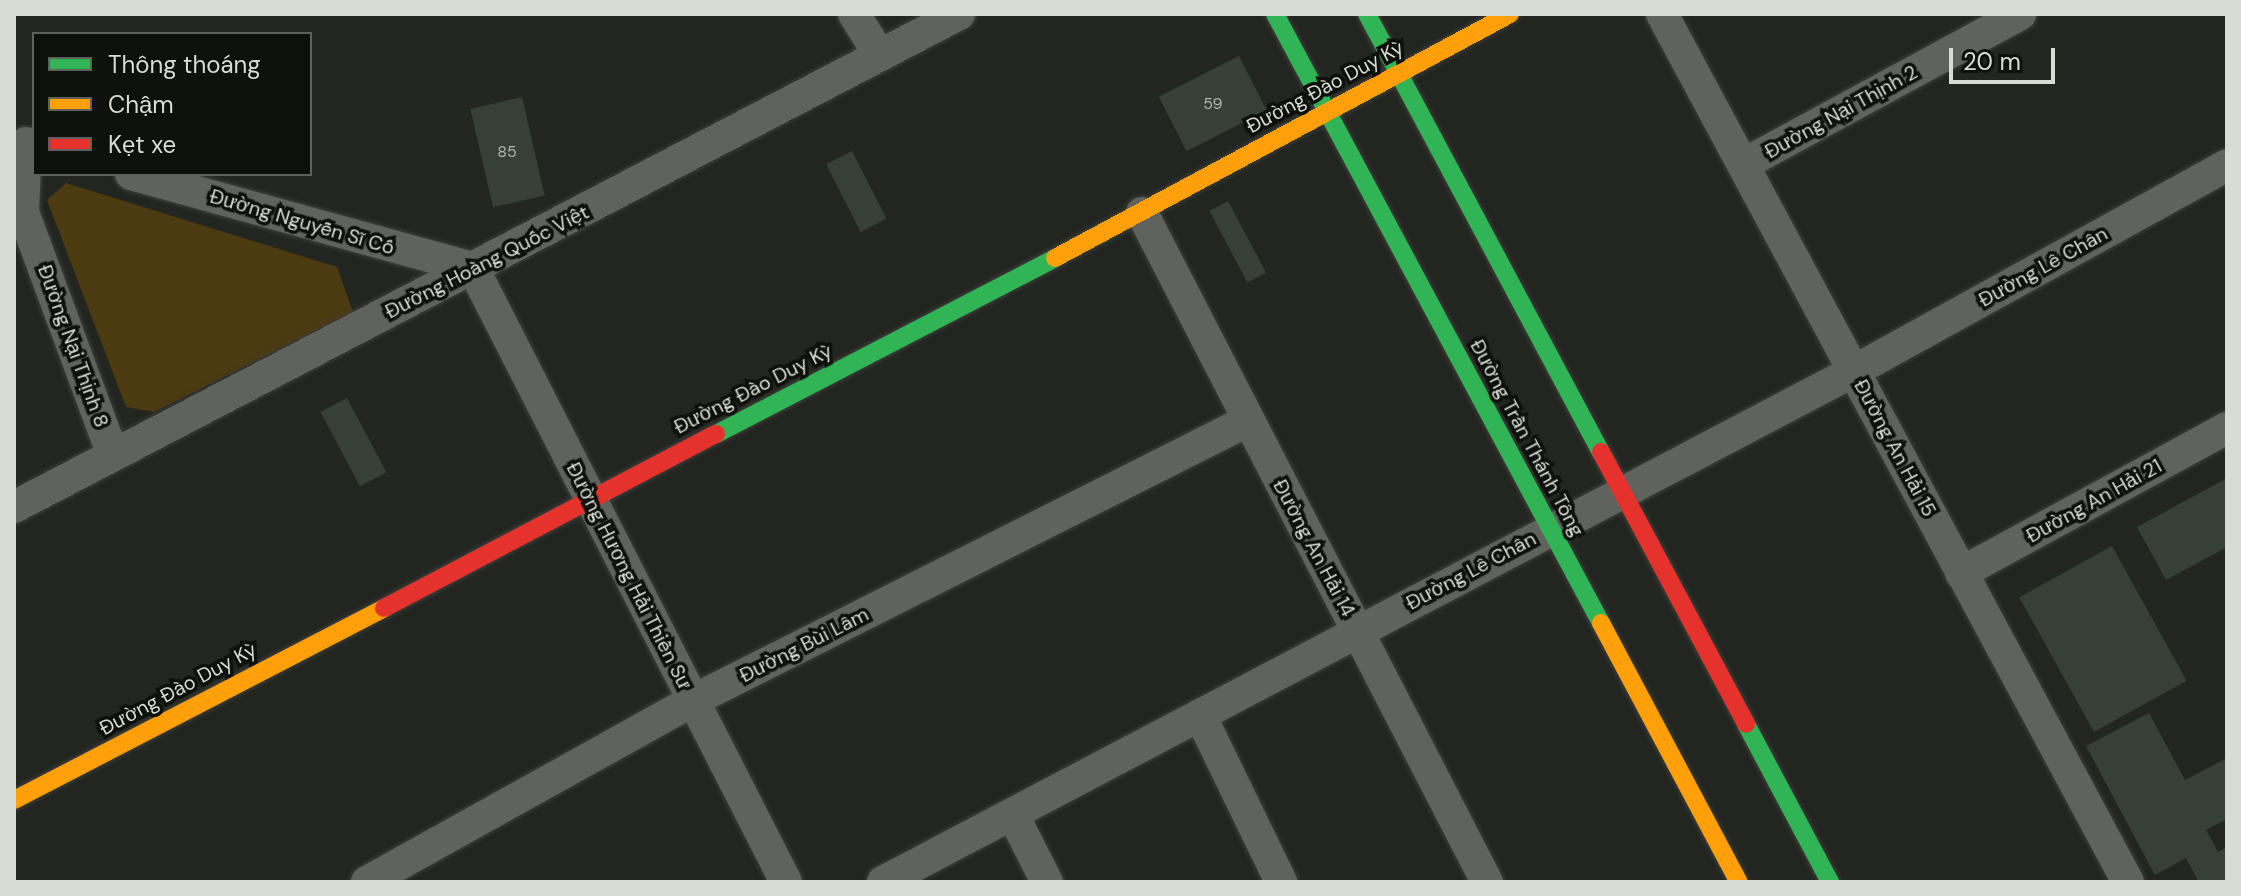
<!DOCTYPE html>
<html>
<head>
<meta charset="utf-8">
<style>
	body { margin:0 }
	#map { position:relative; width:2241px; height:896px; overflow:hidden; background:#232520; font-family:"DM Sans",sans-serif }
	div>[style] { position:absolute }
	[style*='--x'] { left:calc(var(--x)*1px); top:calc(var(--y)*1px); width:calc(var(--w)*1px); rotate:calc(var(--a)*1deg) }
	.green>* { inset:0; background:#4c3a11 }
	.building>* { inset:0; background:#364037; transform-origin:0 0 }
	.roads { filter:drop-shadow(0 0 2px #3d3f3b) drop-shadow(0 0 2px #3d3f3b) }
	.street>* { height:32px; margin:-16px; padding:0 16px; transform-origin:16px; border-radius:16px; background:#60625e }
	.fast>* { height:18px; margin:-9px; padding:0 9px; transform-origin:9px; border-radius:9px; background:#30b455 }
	.slow>* { height:18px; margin:-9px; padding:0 9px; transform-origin:9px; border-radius:9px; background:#ff9f0a }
	.jam>* { height:18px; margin:-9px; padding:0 9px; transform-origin:9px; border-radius:9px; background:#e5322d }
	span { translate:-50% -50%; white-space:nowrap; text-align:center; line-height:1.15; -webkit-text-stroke:7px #0d100b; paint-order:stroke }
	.number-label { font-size:16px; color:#b0b5ae }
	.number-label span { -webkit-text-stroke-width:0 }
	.street-label { font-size:20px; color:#d8dcd5 }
	.frame { position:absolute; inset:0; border:16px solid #d8dcd5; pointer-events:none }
	.legend { position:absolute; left:32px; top:32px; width:280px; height:144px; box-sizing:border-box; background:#0d100b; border:2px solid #5e625c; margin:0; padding:10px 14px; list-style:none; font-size:24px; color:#d8dcd5 }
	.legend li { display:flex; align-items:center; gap:16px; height:40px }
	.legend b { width:40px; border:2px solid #5e625c }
	.scale { position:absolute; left:1949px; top:48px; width:106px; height:36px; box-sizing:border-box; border:4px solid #d8dcd5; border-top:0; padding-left:10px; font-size:24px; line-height:28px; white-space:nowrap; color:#d8dcd5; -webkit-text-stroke:6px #0d100b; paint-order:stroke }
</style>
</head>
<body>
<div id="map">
	<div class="green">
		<div style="clip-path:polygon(66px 183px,337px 267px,353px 312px,154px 412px,126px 407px,47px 200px)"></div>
	</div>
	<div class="building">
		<div style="left:1239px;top:56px;width:61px;height:90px;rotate:63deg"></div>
		<div style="left:522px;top:97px;width:101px;height:53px;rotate:77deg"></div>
		<div style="left:852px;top:151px;width:76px;height:29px;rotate:63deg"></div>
		<div style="left:1228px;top:201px;width:81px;height:21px;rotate:62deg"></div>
		<div style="left:347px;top:398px;width:84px;height:30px;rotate:62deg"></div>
		<div style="clip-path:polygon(2227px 478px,2227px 547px,2166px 580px,2137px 527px)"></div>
		<div style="left:2112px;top:546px;width:154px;height:106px;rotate:61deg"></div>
		<div style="clip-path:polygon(2149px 713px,2185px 780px,2227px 758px,2227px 819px,2206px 830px,2218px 852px,2227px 847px,2227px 882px,2199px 882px,2186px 858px,2155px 875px,2086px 746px)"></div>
	</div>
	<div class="roads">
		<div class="street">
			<div style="--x:854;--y:14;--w:49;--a:58.2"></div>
			<div style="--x:1662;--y:14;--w:985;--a:61.77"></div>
			<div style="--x:26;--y:143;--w:69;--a:92.5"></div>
			<div style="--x:23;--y:212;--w:259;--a:69.7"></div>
			<div style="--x:1746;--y:163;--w:312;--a:-28.5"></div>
			<div style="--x:131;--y:174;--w:355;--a:15.4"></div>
			<div style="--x:1142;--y:213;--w:753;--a:62.72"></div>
			<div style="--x:473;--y:268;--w:689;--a:62.99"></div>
			<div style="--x:14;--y:507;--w:1066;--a:-27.55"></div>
			<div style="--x:1961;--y:573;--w:303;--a:-28.6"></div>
			<div style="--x:1200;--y:715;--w:186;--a:64.1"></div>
			<div style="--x:1014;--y:817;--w:73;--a:63.1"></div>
			<div style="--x:367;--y:882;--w:372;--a:-29.1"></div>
			<div style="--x:692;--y:701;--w:622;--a:-26.77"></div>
			<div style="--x:883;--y:882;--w:1097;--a:-27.76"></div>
			<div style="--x:1854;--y:371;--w:426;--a:-28.9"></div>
		</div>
		<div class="fast">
			<div style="--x:1275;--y:14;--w:691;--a:61.84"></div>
			<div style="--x:1367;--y:14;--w:497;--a:61.9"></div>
			<div style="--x:716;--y:434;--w:382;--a:-27.4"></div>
			<div style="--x:1746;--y:724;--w:179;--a:62"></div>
		</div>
		<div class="slow">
			<div style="--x:1055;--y:258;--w:516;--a:-28.2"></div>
			<div style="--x:1601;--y:623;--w:293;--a:62"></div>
			<div style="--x:14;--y:800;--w:417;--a:-27.4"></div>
		</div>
		<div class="jam">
			<div style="--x:1601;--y:452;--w:308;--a:61.9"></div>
			<div style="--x:384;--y:608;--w:375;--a:-27.7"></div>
		</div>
	</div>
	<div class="number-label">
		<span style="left:1213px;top:104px">59</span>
		<span style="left:507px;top:152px">85</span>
	</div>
	<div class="street-label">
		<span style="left:1325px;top:87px;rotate:-28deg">Đường Đào Duy Kỳ</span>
		<span style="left:1841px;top:112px;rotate:-29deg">Đường Nại Thịnh 2</span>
		<span style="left:302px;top:222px;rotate:16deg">Đường Nguyễn Sĩ Cố</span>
		<span style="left:487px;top:262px;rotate:-27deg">Đường Hoàng Quốc Việt</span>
		<span style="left:2043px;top:267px;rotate:-29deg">Đường Lê Chân</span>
		<span style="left:73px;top:346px;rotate:70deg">Đường Nại Thịnh 8</span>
		<span style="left:753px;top:389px;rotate:-27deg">Đường Đào Duy Kỳ</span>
		<span style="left:1527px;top:438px;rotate:62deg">Đường Trần Thánh Tông</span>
		<span style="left:1895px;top:448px;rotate:62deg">Đường An Hải 15</span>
		<span style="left:2094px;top:501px;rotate:-29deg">Đường An Hải 21</span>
		<span style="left:1314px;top:548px;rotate:62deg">Đường An Hải 14</span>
		<span style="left:1471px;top:571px;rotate:-28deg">Đường Lê Chân</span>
		<span style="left:629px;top:576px;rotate:63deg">Đường Hương Hải Thiền Sư</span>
		<span style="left:804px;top:645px;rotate:-27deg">Đường Bùi Lâm</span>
		<span style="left:178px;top:689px;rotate:-28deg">Đường Đào Duy Kỳ</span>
	</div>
	<div class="frame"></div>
	<ul class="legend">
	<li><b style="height:10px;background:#30b455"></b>Thông thoáng</li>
	<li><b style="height:10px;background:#ff9f0a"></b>Chậm</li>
	<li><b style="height:10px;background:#e5322d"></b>Kẹt xe</li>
	</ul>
	<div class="scale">20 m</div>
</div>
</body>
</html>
